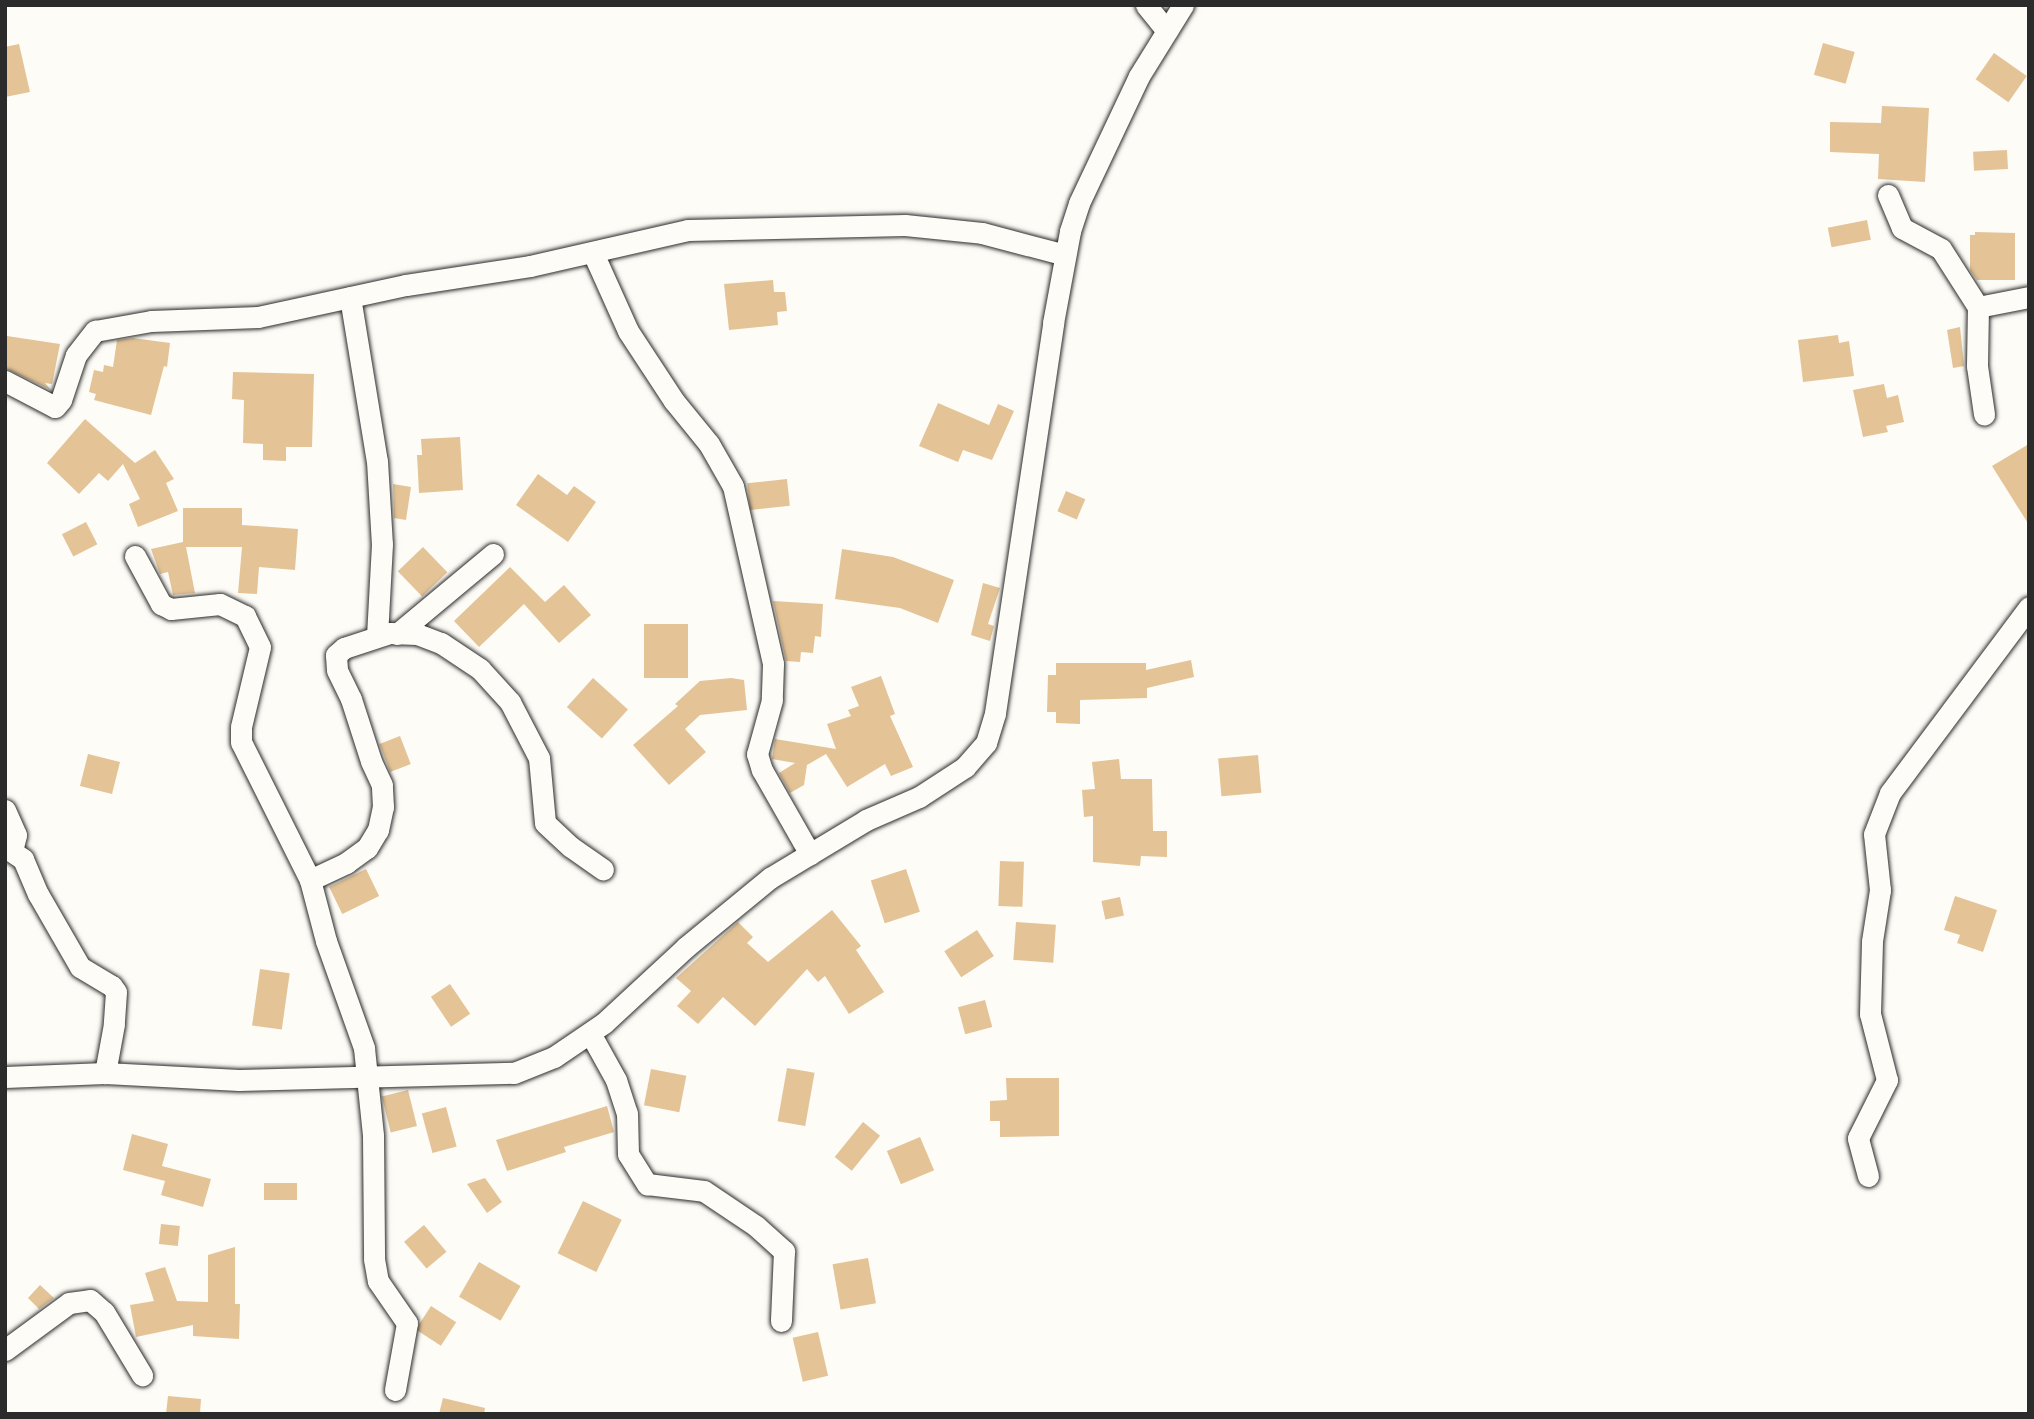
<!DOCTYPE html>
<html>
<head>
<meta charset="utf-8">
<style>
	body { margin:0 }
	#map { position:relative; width:2034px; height:1419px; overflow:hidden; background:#fdfcf7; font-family:"Architects Daughter",sans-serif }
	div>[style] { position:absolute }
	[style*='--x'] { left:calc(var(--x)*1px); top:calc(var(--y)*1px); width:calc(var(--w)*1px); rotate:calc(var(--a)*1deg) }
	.building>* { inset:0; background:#e4c396; transform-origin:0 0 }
	.roads { filter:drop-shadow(0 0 2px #2b2b2b) drop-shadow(0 0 2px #2b2b2b) }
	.street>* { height:21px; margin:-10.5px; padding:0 10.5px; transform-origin:10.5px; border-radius:10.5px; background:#fdfcf7 }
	span { translate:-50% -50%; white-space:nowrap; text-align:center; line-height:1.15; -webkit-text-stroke:5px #fdfcf7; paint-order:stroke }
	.frame { position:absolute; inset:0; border:7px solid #2b2b2b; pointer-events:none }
</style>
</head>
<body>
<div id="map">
	<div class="building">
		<div style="left:1823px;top:43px;width:33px;height:33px;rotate:16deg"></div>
		<div style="clip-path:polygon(19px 44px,30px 92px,5px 97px,5px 47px)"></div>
		<div style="left:1994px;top:53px;width:40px;height:32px;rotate:35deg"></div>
		<div style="clip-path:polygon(1882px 106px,1929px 108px,1925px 182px,1878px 179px,1879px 154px,1830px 152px,1830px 122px,1881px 123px)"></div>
		<div style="left:2007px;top:150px;width:19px;height:34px;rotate:87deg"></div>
		<div style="left:1867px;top:220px;width:20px;height:40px;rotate:79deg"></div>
		<div style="clip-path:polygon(1975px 232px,2015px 233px,2015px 280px,1977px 280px,1970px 270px,1970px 235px,1975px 235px)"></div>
		<div style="clip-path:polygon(773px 280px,774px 292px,785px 292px,787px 311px,777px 312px,778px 325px,729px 330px,724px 284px)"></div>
		<div style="clip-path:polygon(1960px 327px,1964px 366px,1953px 368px,1947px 330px)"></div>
		<div style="clip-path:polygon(1838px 335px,1839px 343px,1849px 341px,1854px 376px,1803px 382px,1798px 340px)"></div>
		<div style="clip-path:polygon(7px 336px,60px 344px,52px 384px,45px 383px,51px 390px,5px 368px)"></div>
		<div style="clip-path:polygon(133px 338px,170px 343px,167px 367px,164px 366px,151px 415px,94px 400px,96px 394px,89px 392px,94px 370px,103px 372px,104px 365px,113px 367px,117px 340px)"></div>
		<div style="clip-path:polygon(233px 372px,314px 374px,312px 447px,286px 447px,286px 461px,263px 460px,263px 444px,243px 443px,244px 400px,232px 399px)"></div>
		<div style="clip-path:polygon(1884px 384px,1887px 398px,1898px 395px,1904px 422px,1886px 426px,1888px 432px,1863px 437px,1853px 390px)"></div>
		<div style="clip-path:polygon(938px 403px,989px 425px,998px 404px,1014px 411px,992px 460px,963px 450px,958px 462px,919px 446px)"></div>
		<div style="clip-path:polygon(85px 419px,135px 463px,155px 450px,174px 479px,166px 483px,178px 511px,138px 527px,129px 504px,140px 499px,123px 464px,108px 481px,99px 473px,79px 494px,47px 463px)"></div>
		<div style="clip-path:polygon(460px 437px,463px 490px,419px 493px,417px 455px,422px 455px,421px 439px)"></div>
		<div style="clip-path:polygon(2029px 444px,2029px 525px,1992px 466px)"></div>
		<div style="clip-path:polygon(538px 474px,567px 495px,574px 486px,596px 502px,568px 542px,516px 505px)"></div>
		<div style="left:787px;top:479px;width:27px;height:40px;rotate:84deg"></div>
		<div style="clip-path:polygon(393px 484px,411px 487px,406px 520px,394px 518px)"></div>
		<div style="left:1066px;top:491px;width:21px;height:22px;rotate:23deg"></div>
		<div style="clip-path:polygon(183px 508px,242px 508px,242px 525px,298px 529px,295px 570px,259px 567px,257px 594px,238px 593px,242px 547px,186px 547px,195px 593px,173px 595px,168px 572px,160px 574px,151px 549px,183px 542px)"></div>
		<div style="left:86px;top:522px;width:25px;height:27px;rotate:63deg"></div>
		<div style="left:423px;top:547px;width:35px;height:35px;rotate:46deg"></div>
		<div style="clip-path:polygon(842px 549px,893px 557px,954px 580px,938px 623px,900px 608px,835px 599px)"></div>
		<div style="clip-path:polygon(510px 567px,545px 602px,564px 585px,591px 615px,559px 643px,524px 604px,479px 647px,454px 621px)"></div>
		<div style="clip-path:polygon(983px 583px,1000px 588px,988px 624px,994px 626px,990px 641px,971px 635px)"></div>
		<div style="clip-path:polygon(773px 601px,823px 604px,821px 637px,815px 636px,813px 653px,801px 652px,800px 662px,786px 661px)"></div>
		<div style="left:644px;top:624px;width:44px;height:54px"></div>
		<div style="clip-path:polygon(1191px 660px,1194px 677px,1147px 688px,1147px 698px,1080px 700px,1080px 724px,1056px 723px,1056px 712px,1047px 712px,1048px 675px,1056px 675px,1056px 663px,1146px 663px,1146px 670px)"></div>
		<div style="clip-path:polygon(881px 676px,895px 714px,890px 716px,913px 767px,891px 776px,885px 764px,847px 787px,826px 754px,807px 765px,804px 785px,790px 793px,779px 773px,795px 763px,772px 759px,775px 739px,836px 749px,827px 724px,851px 716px,848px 710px,859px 706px,851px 687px)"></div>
		<div style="left:593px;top:678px;width:47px;height:39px;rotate:42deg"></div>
		<div style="clip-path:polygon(731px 678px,744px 680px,747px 710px,700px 715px,685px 729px,706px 752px,669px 785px,633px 745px,678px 706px,675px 704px,700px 681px)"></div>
		<div style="left:400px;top:736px;width:30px;height:22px;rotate:69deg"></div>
		<div style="left:88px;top:754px;width:33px;height:33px;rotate:14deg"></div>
		<div style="left:1258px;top:755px;width:38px;height:40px;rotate:85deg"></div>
		<div style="clip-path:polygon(1119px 759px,1121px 779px,1152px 779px,1153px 831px,1167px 831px,1167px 857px,1141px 856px,1140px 866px,1093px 862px,1093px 816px,1084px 817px,1082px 790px,1095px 789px,1092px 762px)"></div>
		<div style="left:1000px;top:861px;width:24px;height:45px;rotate:2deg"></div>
		<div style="left:366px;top:869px;width:30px;height:41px;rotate:64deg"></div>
		<div style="left:906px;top:869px;width:45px;height:37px;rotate:72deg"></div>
		<div style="clip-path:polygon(1955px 896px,1997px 910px,1983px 952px,1957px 943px,1960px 935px,1944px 930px)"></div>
		<div style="left:1120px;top:897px;width:19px;height:19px;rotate:78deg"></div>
		<div style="clip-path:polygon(832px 910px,861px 946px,856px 950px,884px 992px,849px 1014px,825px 976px,818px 982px,807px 969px,755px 1026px,723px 997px,698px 1024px,677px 1006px,691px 991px,676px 978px,738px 922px,753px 937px,747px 943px,768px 962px)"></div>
		<div style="left:1016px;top:922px;width:40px;height:38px;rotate:4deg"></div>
		<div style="left:977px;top:930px;width:31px;height:39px;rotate:57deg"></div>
		<div style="left:260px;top:969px;width:30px;height:57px;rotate:8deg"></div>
		<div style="left:450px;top:984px;width:36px;height:23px;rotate:56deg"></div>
		<div style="left:985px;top:1000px;width:28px;height:28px;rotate:75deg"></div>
		<div style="left:787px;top:1068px;width:28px;height:54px;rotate:10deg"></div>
		<div style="left:651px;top:1069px;width:36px;height:37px;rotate:11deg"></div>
		<div style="clip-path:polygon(1006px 1078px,1059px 1078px,1059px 1136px,1000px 1137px,1000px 1121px,990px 1121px,990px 1101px,1007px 1100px)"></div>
		<div style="left:408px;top:1090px;width:37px;height:27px;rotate:76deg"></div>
		<div style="clip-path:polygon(607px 1106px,614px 1132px,564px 1147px,566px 1152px,507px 1171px,496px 1140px)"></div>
		<div style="left:446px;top:1107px;width:41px;height:25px;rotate:75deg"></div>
		<div style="left:863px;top:1122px;width:22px;height:45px;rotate:39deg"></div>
		<div style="clip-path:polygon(132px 1134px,168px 1144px,162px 1166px,211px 1179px,203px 1207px,161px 1195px,165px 1181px,123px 1170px)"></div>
		<div style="left:920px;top:1137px;width:36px;height:36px;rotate:67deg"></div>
		<div style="clip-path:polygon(485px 1178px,502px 1202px,487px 1213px,467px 1184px)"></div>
		<div style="left:264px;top:1183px;width:33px;height:17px"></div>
		<div style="left:583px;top:1201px;width:43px;height:58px;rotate:26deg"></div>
		<div style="left:161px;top:1224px;width:19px;height:20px;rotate:6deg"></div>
		<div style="left:424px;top:1225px;width:35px;height:26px;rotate:50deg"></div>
		<div style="clip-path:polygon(235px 1247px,235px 1304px,240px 1304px,239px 1339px,193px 1336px,193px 1325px,136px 1337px,130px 1305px,154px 1301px,145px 1273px,165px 1267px,177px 1301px,208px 1302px,208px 1255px)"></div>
		<div style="left:868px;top:1258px;width:46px;height:36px;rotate:80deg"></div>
		<div style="left:479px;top:1262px;width:48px;height:40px;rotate:30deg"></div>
		<div style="clip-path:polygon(40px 1285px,54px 1298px,39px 1309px,28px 1298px)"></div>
		<div style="left:431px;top:1306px;width:30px;height:28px;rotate:33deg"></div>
		<div style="left:818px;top:1332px;width:45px;height:26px;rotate:77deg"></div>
		<div style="clip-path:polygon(168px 1396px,201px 1399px,200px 1414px,166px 1414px)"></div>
		<div style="clip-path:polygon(443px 1398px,485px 1408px,484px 1414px,439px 1414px)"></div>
	</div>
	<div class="roads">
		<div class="street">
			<div style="--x:1146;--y:5;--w:33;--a:51"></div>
			<div style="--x:1888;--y:195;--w:36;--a:67"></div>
			<div style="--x:1902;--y:228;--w:44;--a:28.3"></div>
			<div style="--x:1941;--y:249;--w:69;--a:57.5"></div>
			<div style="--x:1978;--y:307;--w:59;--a:91"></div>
			<div style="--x:1977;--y:366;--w:49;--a:81.7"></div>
			<div style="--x:593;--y:253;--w:85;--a:65.8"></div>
			<div style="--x:628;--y:331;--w:84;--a:56.7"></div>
			<div style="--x:674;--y:401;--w:55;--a:50.9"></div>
			<div style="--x:709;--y:444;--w:48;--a:60.3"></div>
			<div style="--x:733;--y:486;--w:182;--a:77.3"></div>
			<div style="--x:773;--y:664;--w:36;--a:92"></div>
			<div style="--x:772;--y:700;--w:56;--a:105.5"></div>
			<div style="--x:757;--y:754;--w:17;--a:73"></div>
			<div style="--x:762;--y:770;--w:97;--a:60.3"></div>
			<div style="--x:350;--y:297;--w:166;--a:80.7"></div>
			<div style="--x:377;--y:461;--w:83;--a:86.6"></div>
			<div style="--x:382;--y:544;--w:92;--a:93.1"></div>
			<div style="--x:1978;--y:307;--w:52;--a:-11.1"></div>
			<div style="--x:5;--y:381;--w:56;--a:27.5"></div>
			<div style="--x:55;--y:407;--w:9;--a:-49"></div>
			<div style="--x:61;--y:400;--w:47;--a:-71.6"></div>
			<div style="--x:76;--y:355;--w:31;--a:-52"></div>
			<div style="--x:95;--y:331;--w:57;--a:-10.1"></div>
			<div style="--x:151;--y:321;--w:107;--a:-2.1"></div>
			<div style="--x:258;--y:317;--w:151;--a:-12.2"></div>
			<div style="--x:406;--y:285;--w:125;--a:-8.7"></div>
			<div style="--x:530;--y:266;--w:162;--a:-12.8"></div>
			<div style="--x:688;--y:230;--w:217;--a:-1.3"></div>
			<div style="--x:905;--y:225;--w:77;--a:5.9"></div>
			<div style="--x:982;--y:233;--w:86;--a:14.8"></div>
			<div style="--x:135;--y:556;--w:55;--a:61.6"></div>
			<div style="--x:161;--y:604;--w:11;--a:27"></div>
			<div style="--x:171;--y:609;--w:49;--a:-5.8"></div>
			<div style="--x:220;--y:604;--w:28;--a:26"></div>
			<div style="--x:245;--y:616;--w:34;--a:64"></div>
			<div style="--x:260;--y:647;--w:82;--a:103.4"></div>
			<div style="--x:241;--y:727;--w:15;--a:90"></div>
			<div style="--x:241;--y:742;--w:154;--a:63.4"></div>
			<div style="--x:310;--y:880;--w:63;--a:75.3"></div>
			<div style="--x:326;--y:941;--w:114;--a:70.4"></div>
			<div style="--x:364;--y:1048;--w:87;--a:84.1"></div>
			<div style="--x:373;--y:1135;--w:124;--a:89.5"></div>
			<div style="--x:374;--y:1259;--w:22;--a:80"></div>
			<div style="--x:378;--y:1281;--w:51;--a:55.4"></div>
			<div style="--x:407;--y:1323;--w:68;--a:100.2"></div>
			<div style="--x:397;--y:634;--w:125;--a:-39.8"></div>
			<div style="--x:5;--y:810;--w:27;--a:66"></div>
			<div style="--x:16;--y:835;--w:16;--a:104"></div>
			<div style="--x:5;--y:847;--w:22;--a:34"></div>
			<div style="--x:23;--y:859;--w:38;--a:67"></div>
			<div style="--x:38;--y:894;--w:84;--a:60.1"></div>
			<div style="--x:80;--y:967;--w:37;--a:31"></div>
			<div style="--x:112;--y:986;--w:7;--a:56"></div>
			<div style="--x:116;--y:992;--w:32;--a:94"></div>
			<div style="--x:114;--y:1024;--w:50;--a:100.4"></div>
			<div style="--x:310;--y:880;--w:40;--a:-25"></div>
			<div style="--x:346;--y:863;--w:26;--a:-36"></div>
			<div style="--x:367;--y:848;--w:21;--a:-59"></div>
			<div style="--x:378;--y:830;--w:24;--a:-78"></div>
			<div style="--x:383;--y:807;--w:22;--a:-93"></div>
			<div style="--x:382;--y:785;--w:26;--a:-115"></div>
			<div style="--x:371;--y:761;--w:65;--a:-107.9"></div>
			<div style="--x:351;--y:699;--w:32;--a:-116"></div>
			<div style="--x:337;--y:670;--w:15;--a:-94"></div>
			<div style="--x:336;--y:655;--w:11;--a:-41"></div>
			<div style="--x:344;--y:648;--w:48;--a:-18.1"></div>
			<div style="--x:390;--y:633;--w:27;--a:2"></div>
			<div style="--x:417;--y:634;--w:26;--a:21"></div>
			<div style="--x:441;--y:643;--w:47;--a:33.7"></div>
			<div style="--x:480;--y:669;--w:45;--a:47.7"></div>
			<div style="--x:510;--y:702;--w:63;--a:62.6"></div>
			<div style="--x:539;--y:758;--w:65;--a:84.7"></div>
			<div style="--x:545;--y:823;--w:35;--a:43"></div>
			<div style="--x:571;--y:847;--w:39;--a:35"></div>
			<div style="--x:590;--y:1033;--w:54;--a:61"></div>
			<div style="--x:616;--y:1080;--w:35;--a:72"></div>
			<div style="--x:627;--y:1113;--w:41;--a:88.6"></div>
			<div style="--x:628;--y:1154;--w:36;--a:58"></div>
			<div style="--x:647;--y:1184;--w:57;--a:7"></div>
			<div style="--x:704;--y:1191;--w:63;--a:33.9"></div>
			<div style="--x:756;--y:1226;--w:38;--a:42"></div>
			<div style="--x:784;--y:1251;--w:70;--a:92.5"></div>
			<div style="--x:5;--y:1077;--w:100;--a:-2.3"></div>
			<div style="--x:105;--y:1073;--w:134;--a:3"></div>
			<div style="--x:239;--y:1080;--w:275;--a:-1.5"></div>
			<div style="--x:514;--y:1073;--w:43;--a:-21.8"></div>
			<div style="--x:554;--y:1057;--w:60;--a:-34.2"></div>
			<div style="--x:604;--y:1023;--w:112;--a:-42.8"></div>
			<div style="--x:686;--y:947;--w:109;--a:-39.4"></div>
			<div style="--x:770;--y:878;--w:112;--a:-31.1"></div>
			<div style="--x:866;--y:820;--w:58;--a:-23.5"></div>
			<div style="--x:919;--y:797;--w:55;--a:-33.1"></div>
			<div style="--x:965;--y:767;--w:32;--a:-49"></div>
			<div style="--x:986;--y:743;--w:31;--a:-73"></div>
			<div style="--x:995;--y:713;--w:394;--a:-81.5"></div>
			<div style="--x:1053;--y:323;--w:94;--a:-79.5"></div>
			<div style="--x:1070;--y:231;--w:29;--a:-72"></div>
			<div style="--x:1079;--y:203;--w:140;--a:-64.7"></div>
			<div style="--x:1139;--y:76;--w:84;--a:-58.2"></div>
			<div style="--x:1868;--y:1176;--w:39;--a:-105"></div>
			<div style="--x:1858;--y:1138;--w:65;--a:-63.4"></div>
			<div style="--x:1887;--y:1080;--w:68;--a:-104.4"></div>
			<div style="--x:1870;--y:1014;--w:73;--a:-88.4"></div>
			<div style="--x:1872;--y:941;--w:52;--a:-81.1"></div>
			<div style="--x:1880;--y:890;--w:56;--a:-96.1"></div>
			<div style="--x:1874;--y:834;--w:44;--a:-68.7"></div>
			<div style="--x:1890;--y:793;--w:232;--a:-53.2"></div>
			<div style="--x:5;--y:1350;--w:79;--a:-36.3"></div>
			<div style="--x:69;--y:1303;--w:21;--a:-8"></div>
			<div style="--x:90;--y:1300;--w:18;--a:41"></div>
			<div style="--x:104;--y:1312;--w:74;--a:58.9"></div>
		</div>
	</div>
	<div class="frame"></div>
</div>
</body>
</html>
